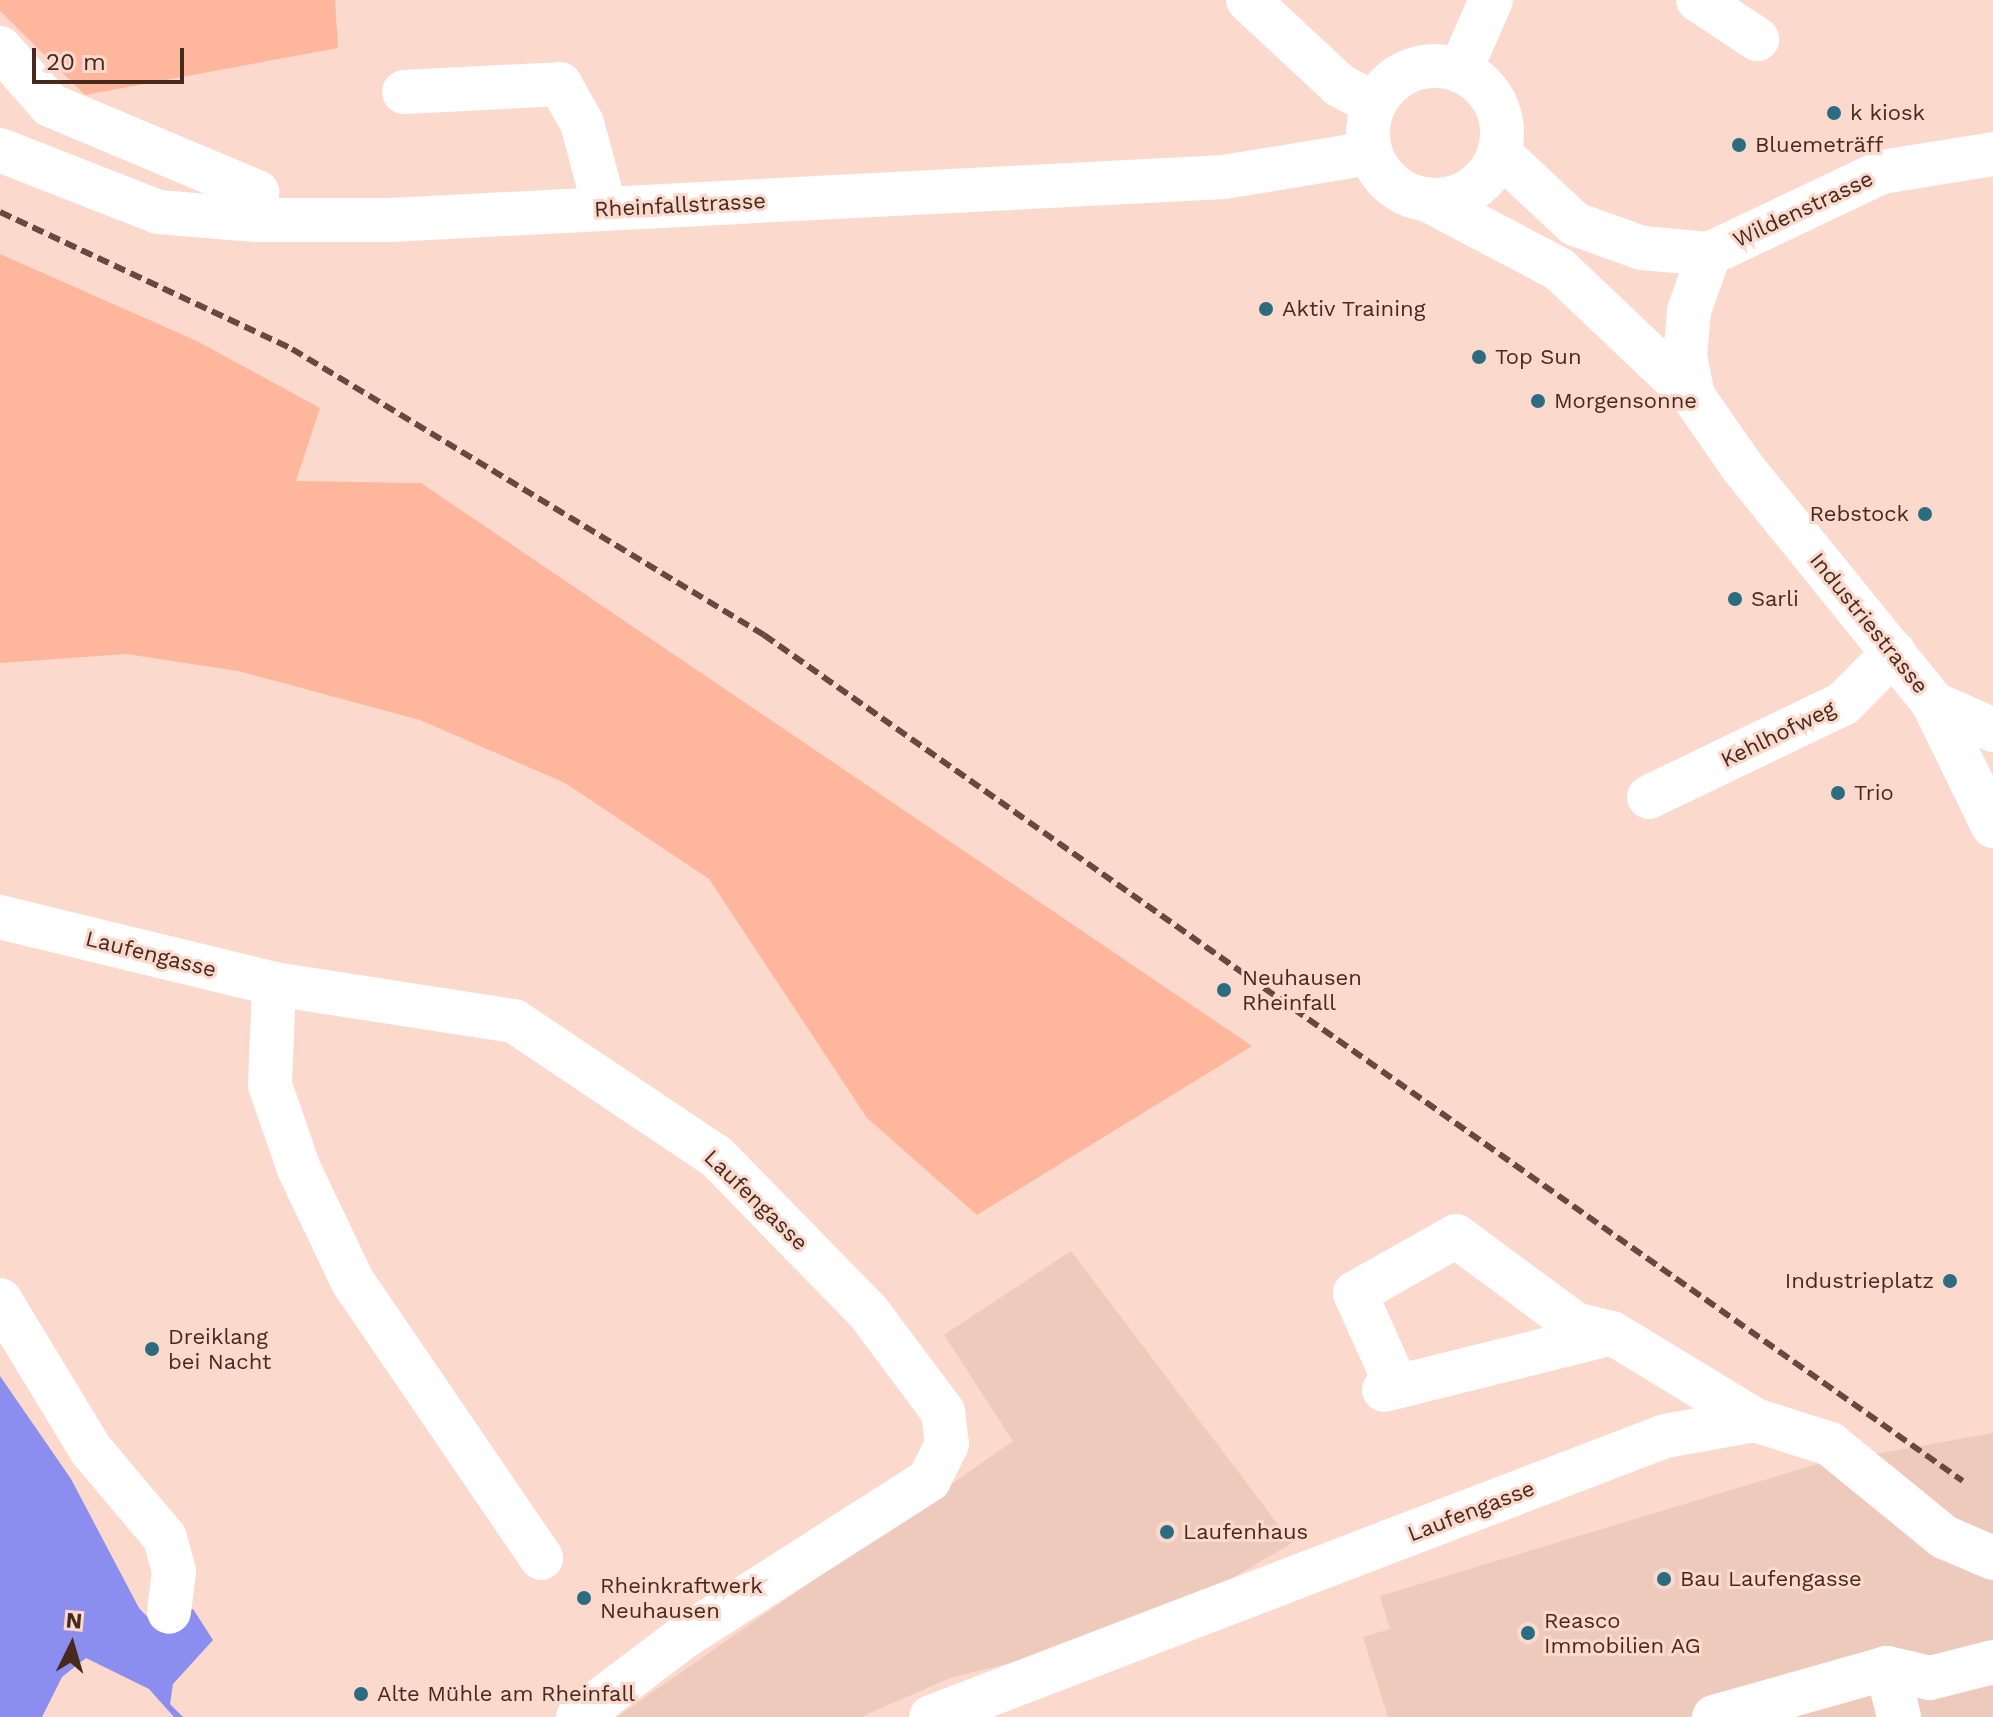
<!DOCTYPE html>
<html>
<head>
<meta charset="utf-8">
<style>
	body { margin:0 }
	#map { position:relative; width:1993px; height:1717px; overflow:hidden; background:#fbd9cd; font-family:"Work Sans",sans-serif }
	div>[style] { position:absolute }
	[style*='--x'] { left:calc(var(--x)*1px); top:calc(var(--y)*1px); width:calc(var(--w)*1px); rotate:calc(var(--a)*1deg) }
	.built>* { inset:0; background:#eecabd }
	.green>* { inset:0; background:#feb79d }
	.water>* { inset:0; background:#8b8def }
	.minor>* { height:44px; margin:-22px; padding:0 22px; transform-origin:22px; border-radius:22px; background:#fff }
	.minor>.ring { margin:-22px; padding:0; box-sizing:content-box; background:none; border:44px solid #fff; border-radius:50% }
	.rail>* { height:6px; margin-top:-3px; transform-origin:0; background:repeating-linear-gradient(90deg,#69493d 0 12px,transparent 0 18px) }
	.dots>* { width:22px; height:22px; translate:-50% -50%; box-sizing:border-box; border:4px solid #fbd9cd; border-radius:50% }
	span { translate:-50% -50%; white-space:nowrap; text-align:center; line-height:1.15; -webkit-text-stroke:6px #fbd9cd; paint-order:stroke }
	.poi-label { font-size:22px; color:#48291d }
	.left { translate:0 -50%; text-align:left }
	.right { translate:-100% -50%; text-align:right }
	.street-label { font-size:22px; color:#48291d }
	.north { position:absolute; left:32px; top:1605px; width:80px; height:80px; -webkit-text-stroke:6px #fbd9cd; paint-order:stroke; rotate:5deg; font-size:22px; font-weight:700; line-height:32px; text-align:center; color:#48291d }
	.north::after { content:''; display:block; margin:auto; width:28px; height:36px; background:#48291d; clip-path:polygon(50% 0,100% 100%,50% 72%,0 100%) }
	.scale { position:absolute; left:32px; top:48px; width:152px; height:36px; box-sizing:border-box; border:4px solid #48291d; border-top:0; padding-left:10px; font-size:24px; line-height:28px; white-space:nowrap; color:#48291d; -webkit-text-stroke:6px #fbd9cd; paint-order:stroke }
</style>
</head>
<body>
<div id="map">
	<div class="built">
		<div style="clip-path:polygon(1071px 1251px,1292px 1543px,1147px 1629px,950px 1678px,861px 1717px,617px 1717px,1013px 1441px,944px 1335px)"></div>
		<div style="clip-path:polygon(1993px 1433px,1993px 1717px,1388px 1717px,1363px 1637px,1390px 1629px,1380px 1596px,1814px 1465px)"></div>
	</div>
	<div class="green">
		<div style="clip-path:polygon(0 0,335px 0,338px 48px,85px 95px,0 11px)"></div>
		<div style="clip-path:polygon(0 254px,197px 341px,320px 408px,296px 481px,421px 483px,1252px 1046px,977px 1215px,867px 1118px,709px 879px,565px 783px,420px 720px,238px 671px,126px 654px,0 663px)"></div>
	</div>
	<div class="water">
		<div style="clip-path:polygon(0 1376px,71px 1479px,139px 1608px,153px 1623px,193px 1609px,213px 1640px,173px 1684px,170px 1704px,183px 1717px,174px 1717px,149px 1689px,86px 1658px,62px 1677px,42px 1717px,0 1717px)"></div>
	</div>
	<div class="minor">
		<div style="--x:1248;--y:0;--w:125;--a:43"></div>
		<div style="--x:1339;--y:85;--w:40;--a:28"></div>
		<div style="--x:1698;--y:0;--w:71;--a:33.5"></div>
		<div style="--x:0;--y:48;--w:76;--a:48.7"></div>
		<div style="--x:50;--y:105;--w:225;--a:22.8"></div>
		<div style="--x:257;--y:192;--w:28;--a:92"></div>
		<div class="ring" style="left:1368px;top:66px;width:90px;height:90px"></div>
		<div style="--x:1460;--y:71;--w:77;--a:-66.4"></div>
		<div style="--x:404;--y:92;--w:156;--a:-2.9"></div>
		<div style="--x:560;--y:84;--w:45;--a:60.6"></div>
		<div style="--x:582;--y:123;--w:89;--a:75"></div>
		<div style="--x:0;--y:150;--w:170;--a:21.4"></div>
		<div style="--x:158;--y:212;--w:98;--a:4.7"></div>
		<div style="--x:256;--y:220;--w:134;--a:0"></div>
		<div style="--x:390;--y:220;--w:835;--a:-2.95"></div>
		<div style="--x:1224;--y:177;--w:148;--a:-9.3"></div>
		<div style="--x:1499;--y:153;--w:104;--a:43.1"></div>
		<div style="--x:1575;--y:224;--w:71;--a:19.7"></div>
		<div style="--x:1642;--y:248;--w:67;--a:5.1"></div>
		<div style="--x:1426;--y:199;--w:150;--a:27.8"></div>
		<div style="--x:1559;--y:269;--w:185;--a:43.5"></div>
		<div style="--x:1693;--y:396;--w:88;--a:55.2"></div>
		<div style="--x:1743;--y:468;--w:302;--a:51"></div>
		<div style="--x:1933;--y:703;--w:137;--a:64"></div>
		<div style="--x:1709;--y:254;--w:191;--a:-25.4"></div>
		<div style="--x:1882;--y:172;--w:112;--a:-9.2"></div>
		<div style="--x:1693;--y:396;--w:41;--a:-101.3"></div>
		<div style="--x:1685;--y:356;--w:45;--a:-84.9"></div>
		<div style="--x:1689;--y:311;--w:60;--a:-70.7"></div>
		<div style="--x:1933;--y:703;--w:66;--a:24.2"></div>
		<div style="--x:1649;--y:797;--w:216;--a:-25.7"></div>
		<div style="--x:1844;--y:703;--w:71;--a:-45.6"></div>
		<div style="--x:0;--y:917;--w:282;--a:13.7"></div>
		<div style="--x:274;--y:984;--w:243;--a:8.8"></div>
		<div style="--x:514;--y:1021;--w:243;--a:33.8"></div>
		<div style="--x:716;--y:1156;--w:219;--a:45.7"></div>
		<div style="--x:869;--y:1313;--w:124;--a:53.2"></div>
		<div style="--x:943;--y:1412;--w:32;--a:83"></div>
		<div style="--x:947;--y:1444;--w:40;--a:116.6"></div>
		<div style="--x:929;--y:1480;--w:290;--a:147.4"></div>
		<div style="--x:685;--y:1636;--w:134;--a:142.9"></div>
		<div style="--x:274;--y:984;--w:101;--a:92.3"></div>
		<div style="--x:270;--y:1085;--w:89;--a:71"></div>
		<div style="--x:299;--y:1169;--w:125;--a:64.5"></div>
		<div style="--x:353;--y:1282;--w:334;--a:55.7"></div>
		<div style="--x:0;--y:1300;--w:175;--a:58.8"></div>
		<div style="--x:91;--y:1450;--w:115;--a:49.9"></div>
		<div style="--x:165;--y:1538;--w:34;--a:75"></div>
		<div style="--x:174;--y:1571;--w:41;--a:97"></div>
		<div style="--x:1397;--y:1387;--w:103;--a:-114.1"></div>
		<div style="--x:1355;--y:1293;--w:116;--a:-29.4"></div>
		<div style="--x:1456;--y:1236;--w:148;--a:36.5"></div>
		<div style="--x:1575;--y:1324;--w:38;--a:14"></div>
		<div style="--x:1384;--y:1390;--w:235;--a:-14"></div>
		<div style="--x:1612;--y:1333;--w:167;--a:31.3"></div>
		<div style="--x:1887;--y:1668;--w:50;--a:76.2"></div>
		<div style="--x:931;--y:1717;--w:786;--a:-20.95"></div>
		<div style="--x:1665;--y:1436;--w:91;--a:-10.1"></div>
		<div style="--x:1755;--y:1420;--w:79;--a:17.7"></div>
		<div style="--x:1830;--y:1444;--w:147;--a:39.2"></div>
		<div style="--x:1944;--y:1537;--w:53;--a:23.2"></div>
		<div style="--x:1714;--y:1717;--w:180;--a:-15.8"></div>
		<div style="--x:1887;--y:1668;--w:44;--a:13.1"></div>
		<div style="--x:1930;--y:1678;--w:65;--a:-14.3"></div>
	</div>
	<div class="rail">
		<div style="--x:0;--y:212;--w:323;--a:25.1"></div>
		<div style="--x:292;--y:349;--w:552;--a:31.21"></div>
		<div style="--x:764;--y:635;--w:1467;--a:35.21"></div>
	</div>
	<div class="dots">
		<div style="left:1834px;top:113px;background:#2b6c80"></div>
		<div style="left:1739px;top:145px;background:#2b6c80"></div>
		<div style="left:1266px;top:309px;background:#2b6c80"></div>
		<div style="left:1479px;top:357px;background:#2b6c80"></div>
		<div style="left:1538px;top:401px;background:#2b6c80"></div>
		<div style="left:1925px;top:514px;background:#2b6c80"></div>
		<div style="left:1735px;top:599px;background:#2b6c80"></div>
		<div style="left:1838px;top:793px;background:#2b6c80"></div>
		<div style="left:1224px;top:990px;background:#2b6c80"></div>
		<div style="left:1950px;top:1281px;background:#2b6c80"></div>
		<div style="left:152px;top:1349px;background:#2b6c80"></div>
		<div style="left:1167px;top:1532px;background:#2b6c80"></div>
		<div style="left:1664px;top:1579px;background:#2b6c80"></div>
		<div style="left:584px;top:1598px;background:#2b6c80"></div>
		<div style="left:1528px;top:1633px;background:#2b6c80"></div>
		<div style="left:361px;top:1694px;background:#2b6c80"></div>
	</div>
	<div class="poi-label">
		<span class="left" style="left:1850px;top:113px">k kiosk</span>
		<span class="left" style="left:1755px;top:145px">Bluemeträff</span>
		<span class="left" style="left:1282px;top:309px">Aktiv Training</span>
		<span class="left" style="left:1495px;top:357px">Top Sun</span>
		<span class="left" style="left:1554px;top:401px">Morgensonne</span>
		<span class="right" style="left:1909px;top:514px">Rebstock</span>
		<span class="left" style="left:1751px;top:599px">Sarli</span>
		<span class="left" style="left:1854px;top:793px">Trio</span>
		<span class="left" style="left:1242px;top:990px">Neuhausen<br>Rheinfall</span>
		<span class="right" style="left:1934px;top:1281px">Industrieplatz</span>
		<span class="left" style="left:168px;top:1349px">Dreiklang<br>bei Nacht</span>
		<span class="left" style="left:1183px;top:1532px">Laufenhaus</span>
		<span class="left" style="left:1680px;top:1579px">Bau Laufengasse</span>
		<span class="left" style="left:600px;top:1598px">Rheinkraftwerk<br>Neuhausen</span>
		<span class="left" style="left:1544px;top:1633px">Reasco<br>Immobilien AG</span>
		<span class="left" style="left:377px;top:1694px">Alte Mühle am Rheinfall</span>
	</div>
	<div class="street-label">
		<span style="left:680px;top:205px;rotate:-3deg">Rheinfallstrasse</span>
		<span style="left:1803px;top:209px;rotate:-25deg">Wildenstrasse</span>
		<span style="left:1869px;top:623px;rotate:51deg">Industriestrasse</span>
		<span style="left:1778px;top:734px;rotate:-26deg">Kehlhofweg</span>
		<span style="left:151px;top:954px;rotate:14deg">Laufengasse</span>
		<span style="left:756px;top:1200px;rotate:44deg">Laufengasse</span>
		<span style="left:1471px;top:1511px;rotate:-21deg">Laufengasse</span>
	</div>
	<div class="north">N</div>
	<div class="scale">20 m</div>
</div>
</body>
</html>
